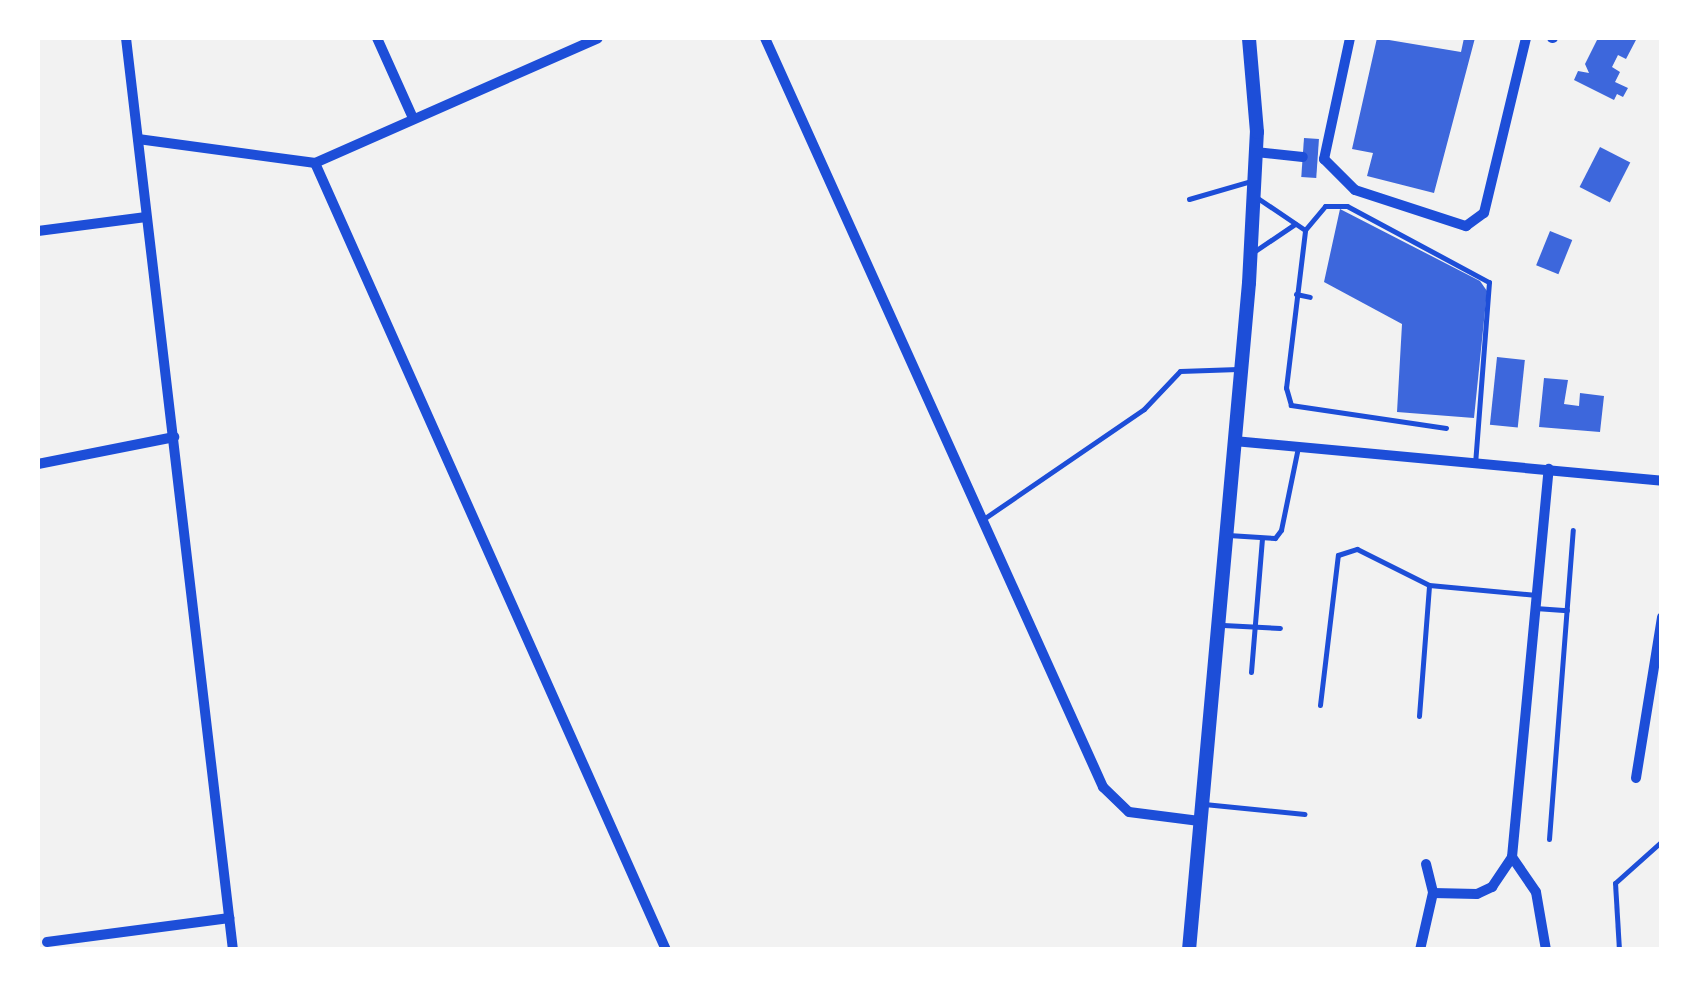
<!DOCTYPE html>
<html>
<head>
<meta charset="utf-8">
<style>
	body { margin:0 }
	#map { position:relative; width:1699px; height:987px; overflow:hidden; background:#f2f2f2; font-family:"DejaVu Sans",sans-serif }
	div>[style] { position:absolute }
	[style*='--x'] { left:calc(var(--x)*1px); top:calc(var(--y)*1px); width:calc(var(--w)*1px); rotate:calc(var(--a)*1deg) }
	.building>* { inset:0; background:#3d67dc; transform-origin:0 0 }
	.service>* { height:5px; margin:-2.5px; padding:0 2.5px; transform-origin:2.5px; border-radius:2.5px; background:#1d4ed8 }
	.minor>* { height:10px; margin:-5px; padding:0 5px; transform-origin:5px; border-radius:5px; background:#1d4ed8 }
	.secondary>* { height:14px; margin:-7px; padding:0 7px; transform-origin:7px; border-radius:7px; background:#1d4ed8 }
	span { translate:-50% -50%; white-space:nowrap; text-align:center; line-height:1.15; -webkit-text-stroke:8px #fff; paint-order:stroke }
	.frame { position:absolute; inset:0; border:40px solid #fff; pointer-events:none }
</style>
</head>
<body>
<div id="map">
	<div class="building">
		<div style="clip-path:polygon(1377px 38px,1461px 52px,1464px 38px,1475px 38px,1434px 193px,1367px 176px,1373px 153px,1352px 149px)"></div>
		<div style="clip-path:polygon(1598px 38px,1637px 38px,1626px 59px,1618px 55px,1612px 67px,1620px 72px,1615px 82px,1628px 88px,1623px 97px,1617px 94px,1614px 100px,1574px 80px,1578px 71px,1589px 73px,1585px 64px)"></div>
		<div style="left:1304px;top:138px;width:15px;height:39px;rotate:4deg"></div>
		<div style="left:1600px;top:147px;width:34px;height:45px;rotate:27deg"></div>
		<div style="clip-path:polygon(1340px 209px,1480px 281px,1487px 291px,1474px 418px,1397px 412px,1402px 324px,1324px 282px)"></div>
		<div style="left:1550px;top:231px;width:24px;height:37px;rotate:22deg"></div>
		<div style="left:1497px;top:357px;width:28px;height:68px;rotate:6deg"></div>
		<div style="clip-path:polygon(1544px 378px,1568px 380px,1564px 404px,1579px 406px,1580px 393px,1604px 396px,1600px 432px,1539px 427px)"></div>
	</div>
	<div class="service">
		<div style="--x:1256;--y:197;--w:59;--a:34"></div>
		<div style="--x:1189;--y:199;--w:65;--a:-16.2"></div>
		<div style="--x:1252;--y:253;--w:52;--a:-34"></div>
		<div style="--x:1296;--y:294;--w:14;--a:12"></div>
		<div style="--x:1446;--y:428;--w:157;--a:-171.6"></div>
		<div style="--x:1291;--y:405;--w:18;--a:-106"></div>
		<div style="--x:1286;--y:388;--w:159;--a:-83.1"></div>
		<div style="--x:1305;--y:230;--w:31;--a:-50"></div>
		<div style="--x:1325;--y:206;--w:22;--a:0"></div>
		<div style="--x:1347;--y:206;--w:161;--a:28.2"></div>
		<div style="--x:1489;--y:282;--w:182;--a:94.4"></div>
		<div style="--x:982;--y:520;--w:196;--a:-34.4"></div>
		<div style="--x:1144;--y:409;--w:52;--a:-46.5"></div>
		<div style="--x:1180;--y:371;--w:58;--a:-2"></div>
		<div style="--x:1228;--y:535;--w:47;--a:3.7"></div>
		<div style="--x:1275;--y:538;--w:10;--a:-53"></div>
		<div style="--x:1281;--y:530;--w:85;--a:-78.4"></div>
		<div style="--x:1535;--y:608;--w:32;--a:4"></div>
		<div style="--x:1223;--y:625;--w:57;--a:3"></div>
		<div style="--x:1251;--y:672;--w:134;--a:-85.3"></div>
		<div style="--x:1320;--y:705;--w:151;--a:-83.2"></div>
		<div style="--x:1338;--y:555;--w:20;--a:-18"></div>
		<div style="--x:1357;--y:549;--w:80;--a:26.6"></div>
		<div style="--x:1429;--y:585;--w:108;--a:5.3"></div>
		<div style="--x:1419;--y:716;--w:131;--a:-85.6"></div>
		<div style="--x:1204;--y:804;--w:101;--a:5.7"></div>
		<div style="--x:1549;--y:839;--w:310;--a:-85.6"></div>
		<div style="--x:1619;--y:950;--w:67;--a:-93.4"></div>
		<div style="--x:1615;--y:883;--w:63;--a:-41.8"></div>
	</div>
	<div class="minor">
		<div style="--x:126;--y:38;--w:918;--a:83.31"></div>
		<div style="--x:377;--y:38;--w:88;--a:65.8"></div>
		<div style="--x:765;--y:38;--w:822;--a:65.71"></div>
		<div style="--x:1103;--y:787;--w:36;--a:44"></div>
		<div style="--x:1129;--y:812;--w:71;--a:7.3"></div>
		<div style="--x:1350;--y:38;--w:124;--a:102.1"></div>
		<div style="--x:1324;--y:159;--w:44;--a:45"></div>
		<div style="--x:1355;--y:190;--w:117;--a:18"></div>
		<div style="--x:1466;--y:226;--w:22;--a:-36"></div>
		<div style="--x:1484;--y:213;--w:180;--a:-76.5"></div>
		<div style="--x:1552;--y:38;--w:1;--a:0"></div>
		<div style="--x:138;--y:139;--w:179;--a:7.7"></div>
		<div style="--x:315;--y:163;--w:309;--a:-23.8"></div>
		<div style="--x:1256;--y:152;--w:47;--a:6.1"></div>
		<div style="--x:315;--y:163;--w:862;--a:65.96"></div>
		<div style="--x:38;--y:231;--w:109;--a:-7.4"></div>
		<div style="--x:1234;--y:441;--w:430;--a:5.3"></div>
		<div style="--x:38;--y:464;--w:139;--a:-11.2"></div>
		<div style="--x:1636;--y:778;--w:163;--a:-80.8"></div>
		<div style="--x:1512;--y:857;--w:42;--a:55.6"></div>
		<div style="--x:1536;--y:892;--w:59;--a:80.2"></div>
		<div style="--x:1426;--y:864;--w:30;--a:76"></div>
		<div style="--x:47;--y:942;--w:184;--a:-7.5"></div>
		<div style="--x:1420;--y:950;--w:58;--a:-77.2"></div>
		<div style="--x:1433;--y:893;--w:44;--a:1.3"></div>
		<div style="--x:1477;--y:894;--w:17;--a:-25"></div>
		<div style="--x:1492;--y:887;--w:36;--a:-56"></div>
		<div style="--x:1512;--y:857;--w:390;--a:-84.6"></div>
	</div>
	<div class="secondary">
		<div style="--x:1189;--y:950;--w:670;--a:-84.86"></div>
		<div style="--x:1249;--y:283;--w:151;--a:-87"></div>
		<div style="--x:1257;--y:132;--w:94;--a:-94.9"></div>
	</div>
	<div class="frame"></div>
</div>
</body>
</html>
